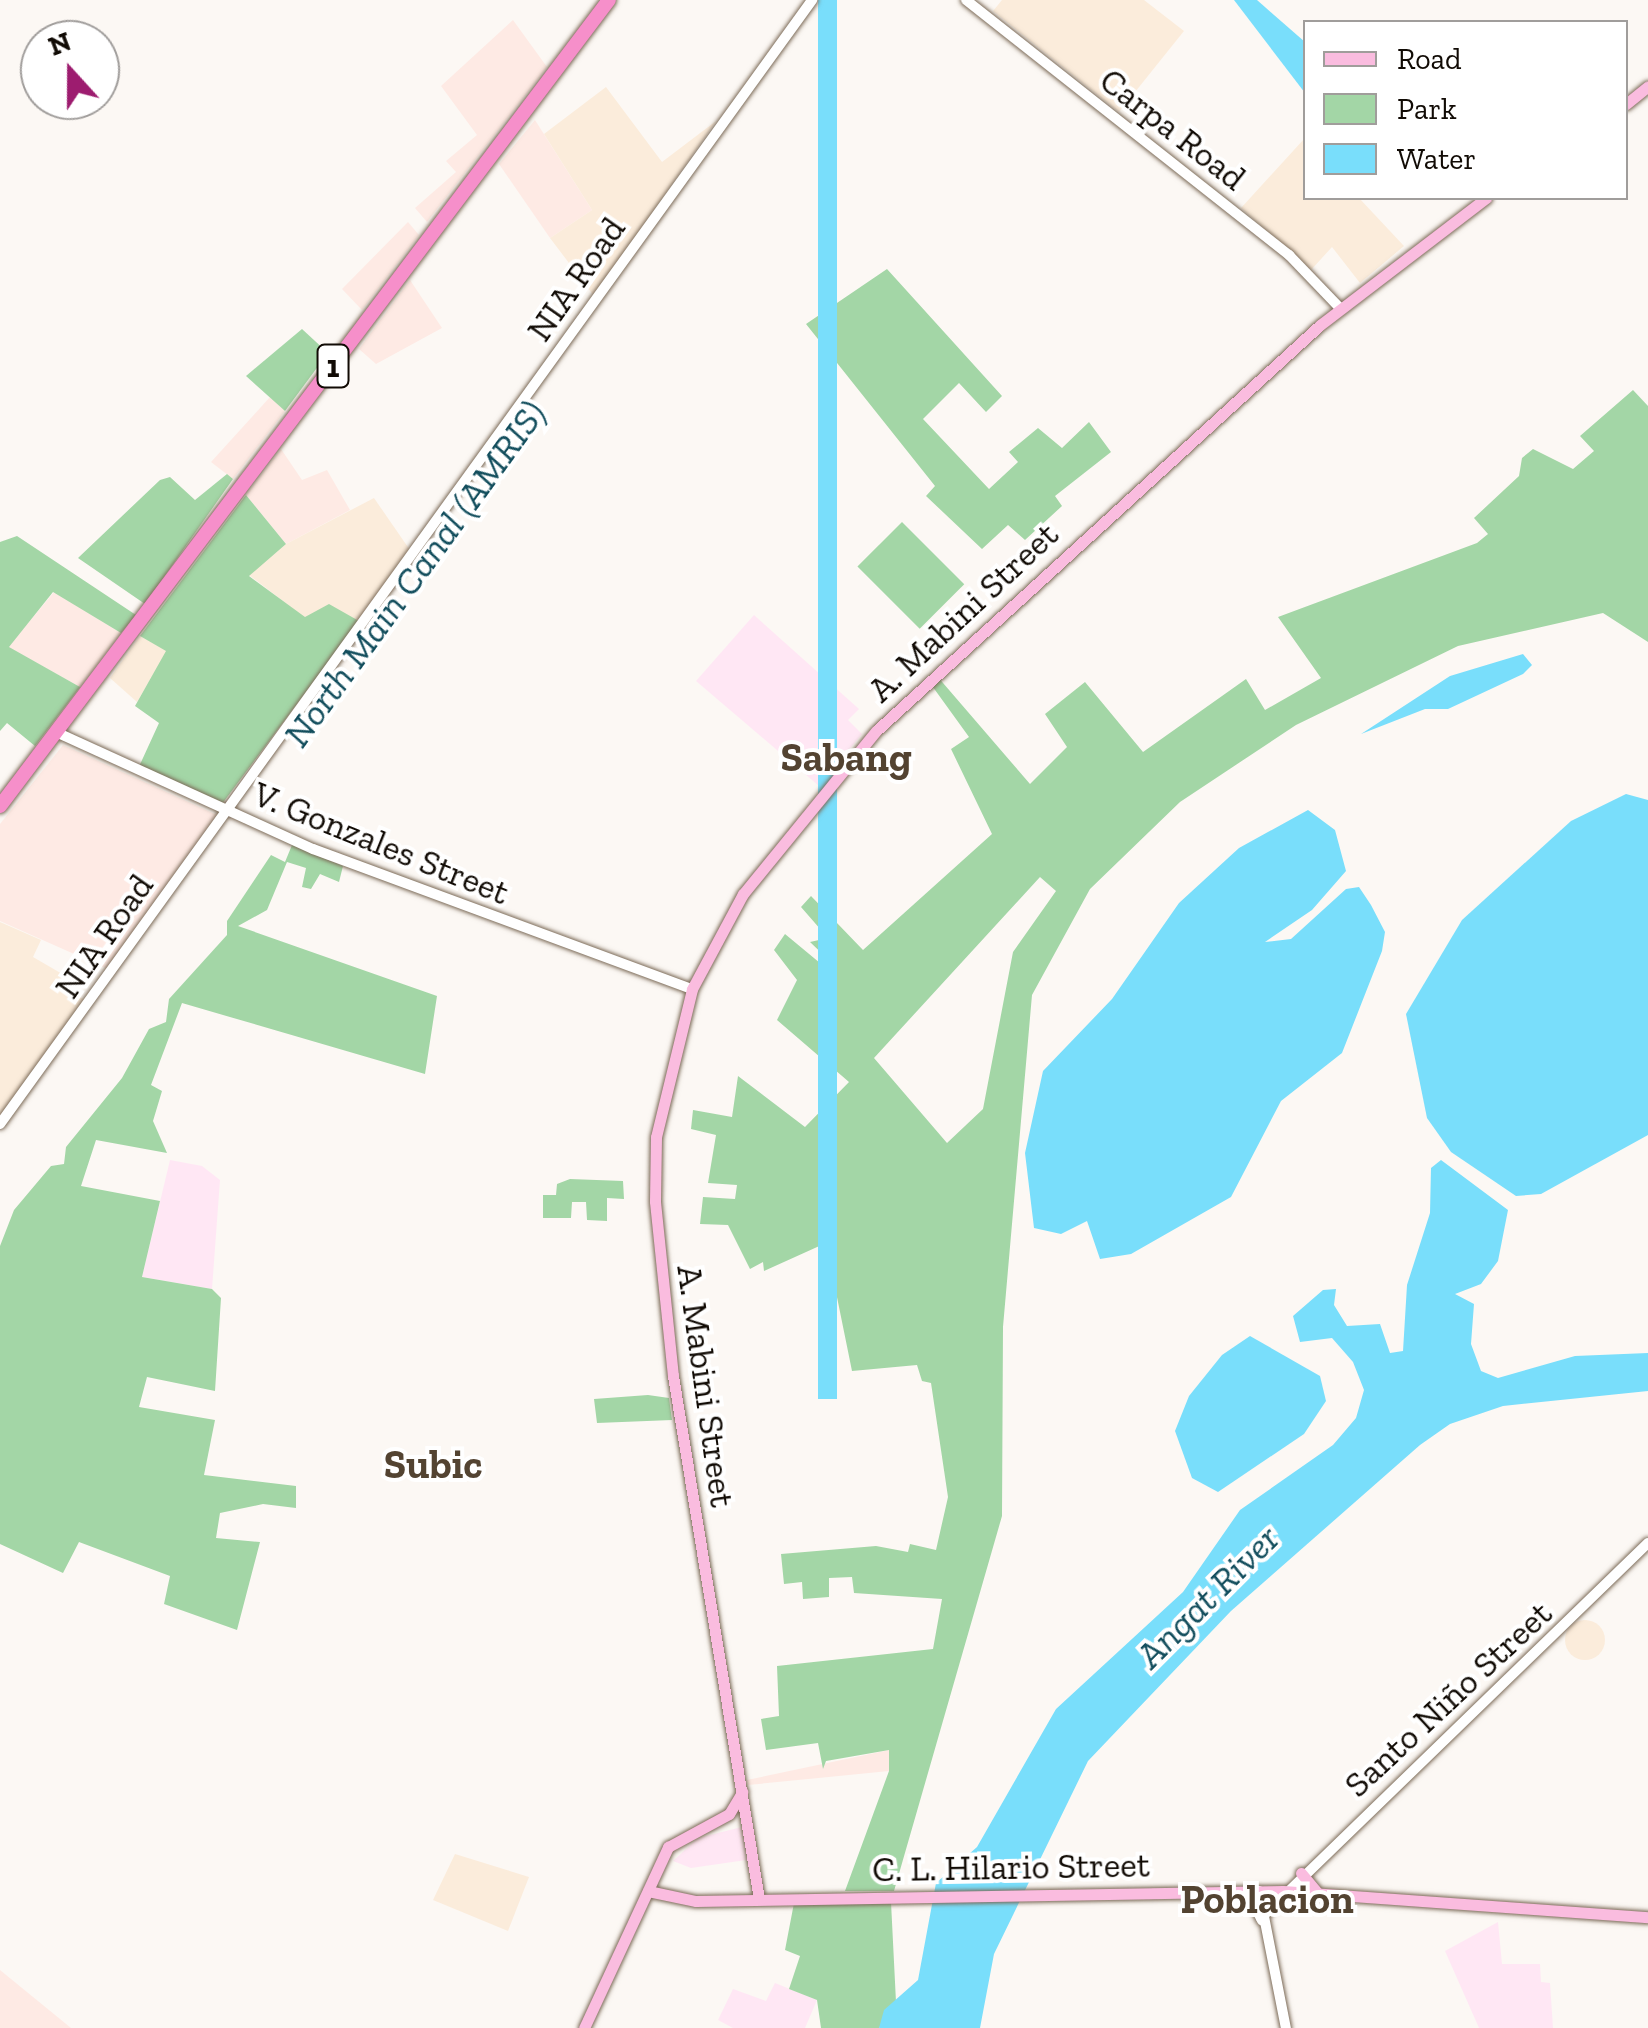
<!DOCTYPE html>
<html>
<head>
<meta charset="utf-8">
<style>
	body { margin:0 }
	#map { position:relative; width:1648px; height:2028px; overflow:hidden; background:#fcf8f4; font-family:"Zilla Slab",serif }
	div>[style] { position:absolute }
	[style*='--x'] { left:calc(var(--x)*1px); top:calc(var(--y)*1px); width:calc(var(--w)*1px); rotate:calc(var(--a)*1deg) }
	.commercial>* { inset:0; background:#feeae4 }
	.built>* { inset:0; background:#fbecdb }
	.round { border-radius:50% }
	.education>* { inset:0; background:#ffe7f4 }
	.green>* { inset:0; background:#a3d6a6; transform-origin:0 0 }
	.water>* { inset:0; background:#79defb; transform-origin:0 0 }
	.roads { filter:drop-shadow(0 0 2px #7c6b58) drop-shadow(0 0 2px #7c6b58) }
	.secondary>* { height:10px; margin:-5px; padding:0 5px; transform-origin:5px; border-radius:5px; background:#fff }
	.primary>* { height:11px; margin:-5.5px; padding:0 5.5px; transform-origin:5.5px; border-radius:5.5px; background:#fabcdf }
	.highway>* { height:14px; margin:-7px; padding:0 7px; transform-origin:7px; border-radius:7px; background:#f68fca }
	span { translate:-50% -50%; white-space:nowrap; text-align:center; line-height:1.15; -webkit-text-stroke:8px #fff; paint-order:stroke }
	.shield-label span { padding:2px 8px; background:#fff; border:2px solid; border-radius:8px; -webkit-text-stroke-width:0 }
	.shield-label { font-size:32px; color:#110b05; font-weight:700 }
	.street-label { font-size:35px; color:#110b05 }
	.water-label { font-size:38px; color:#134e5d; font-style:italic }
	.quarter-label { font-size:40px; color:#534331; font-weight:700 }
	.legend { position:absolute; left:1303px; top:20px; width:325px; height:180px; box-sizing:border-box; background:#fff; border:2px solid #a09d9b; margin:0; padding:12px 18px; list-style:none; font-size:30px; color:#110b05 }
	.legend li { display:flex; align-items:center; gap:20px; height:50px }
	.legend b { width:50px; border:2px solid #a09d9b }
	.north { position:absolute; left:20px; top:20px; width:100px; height:100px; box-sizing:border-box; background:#fff; border:2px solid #a09d9b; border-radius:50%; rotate:339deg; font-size:28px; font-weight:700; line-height:40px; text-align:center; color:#110b05 }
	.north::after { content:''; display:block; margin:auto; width:35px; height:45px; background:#9d1c6f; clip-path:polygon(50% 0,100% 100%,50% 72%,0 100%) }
</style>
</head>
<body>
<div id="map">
	<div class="commercial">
		<div style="clip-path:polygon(513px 20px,547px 67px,427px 222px,415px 208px,456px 172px,446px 161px,477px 135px,441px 86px)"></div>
		<div style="clip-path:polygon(535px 120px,592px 210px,550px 238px,499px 164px)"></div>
		<div style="clip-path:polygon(408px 222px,419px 235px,362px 310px,342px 289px)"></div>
		<div style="clip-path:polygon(410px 280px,442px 328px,376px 364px,359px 349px)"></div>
		<div style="clip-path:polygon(270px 397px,285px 411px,233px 479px,211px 462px)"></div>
		<div style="clip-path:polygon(281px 449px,302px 480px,327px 470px,350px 510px,286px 544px,246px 495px)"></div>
		<div style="clip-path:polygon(54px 592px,121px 633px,80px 687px,8px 647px)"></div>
		<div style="clip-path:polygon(63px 745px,217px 815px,110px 970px,0 921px,0 824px)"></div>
		<div style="clip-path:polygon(889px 1750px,889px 1771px,748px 1785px,747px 1780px)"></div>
		<div style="clip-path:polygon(0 1970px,71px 2028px,0 2028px)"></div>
	</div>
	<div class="built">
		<div style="clip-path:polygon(1002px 0,1144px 0,1184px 31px,1119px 112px,993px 11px)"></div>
		<div style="clip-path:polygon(606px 87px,662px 162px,716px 121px,594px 296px,550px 238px,592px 210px,544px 134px)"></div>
		<div style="clip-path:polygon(1304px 139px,1306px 198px,1359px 198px,1404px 246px,1360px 283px,1332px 247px,1311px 270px,1241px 208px)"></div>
		<div style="clip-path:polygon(374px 498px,412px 553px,359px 621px,305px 618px,249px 575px,286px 544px)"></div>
		<div style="clip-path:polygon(140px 636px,167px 651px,137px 702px,110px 678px)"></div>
		<div style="clip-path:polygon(0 922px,41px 940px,33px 957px,64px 975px,59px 985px,85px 1000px,0 1117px)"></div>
		<div class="round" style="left:1565px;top:1620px;width:40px;height:40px"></div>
		<div style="clip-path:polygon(455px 1854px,529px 1877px,508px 1931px,433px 1900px)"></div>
	</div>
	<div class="education">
		<div style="clip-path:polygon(754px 615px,859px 709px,848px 720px,862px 734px,819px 786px,696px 681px)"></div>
		<div style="clip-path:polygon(170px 1160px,202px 1166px,220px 1180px,212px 1289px,142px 1277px)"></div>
		<div style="clip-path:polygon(746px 1826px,753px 1859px,691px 1868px,673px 1861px,698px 1838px)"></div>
		<div style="clip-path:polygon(1498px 1922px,1502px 1964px,1540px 1964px,1541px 1982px,1550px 1983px,1553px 2028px,1479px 2028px,1445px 1951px)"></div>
		<div style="clip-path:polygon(775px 1983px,817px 2000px,805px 2028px,733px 2028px,718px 2020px,733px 1989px,766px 2001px)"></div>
	</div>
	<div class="green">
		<div style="clip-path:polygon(887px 269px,1002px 396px,986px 412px,959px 383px,923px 419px,989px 489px,1018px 462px,1009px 452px,1038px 428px,1062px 448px,1089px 422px,1111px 452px,1055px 496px,1062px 506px,1025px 540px,1008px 525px,982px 549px,926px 496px,935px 486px,806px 324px)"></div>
		<div style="clip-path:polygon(302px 329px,328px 353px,285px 411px,246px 376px)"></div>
		<div style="clip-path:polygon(evenodd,1633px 390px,1648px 406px,1648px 642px,1603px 613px,1458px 646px,1296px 725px,1180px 802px,1090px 889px,1032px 995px,1003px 1327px,1002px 1516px,894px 1891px,845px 1891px,889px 1771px,889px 1750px,826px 1761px,823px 1769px,818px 1743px,766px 1750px,761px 1719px,779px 1716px,777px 1666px,933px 1649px,942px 1599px,854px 1593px,852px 1577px,829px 1578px,829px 1597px,803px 1599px,802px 1582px,784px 1584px,781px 1554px,876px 1546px,908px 1552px,910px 1544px,936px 1550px,948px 1497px,931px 1383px,922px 1381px,917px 1365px,852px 1371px,826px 1243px,764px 1271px,763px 1262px,750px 1269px,728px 1225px,700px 1224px,703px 1197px,735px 1199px,737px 1185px,708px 1183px,716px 1135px,691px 1129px,693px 1110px,732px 1117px,738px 1076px,805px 1127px,849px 1082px,777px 1020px,797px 980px,774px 950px,785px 934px,826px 968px,834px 965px,810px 942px,828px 938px,801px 907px,811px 896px,863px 950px,992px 834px,951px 749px,969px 737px,930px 683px,937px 676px,1030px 784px,1067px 747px,1045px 714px,1085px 682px,1143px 752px,1246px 679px,1265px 710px,1321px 678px,1278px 617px,1477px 543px,1488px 534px,1474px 518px,1519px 476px,1522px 458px,1533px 449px,1573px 469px,1594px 451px,1580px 436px,1633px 390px,1040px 877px,1056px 891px,1013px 952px,983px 1109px,947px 1143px,874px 1058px,1040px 877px)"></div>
		<div style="clip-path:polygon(227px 474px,233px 479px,145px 604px,78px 558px,160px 480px,170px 477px,195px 500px)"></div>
		<div style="clip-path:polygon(246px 495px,286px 544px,249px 576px,305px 617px,329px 604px,359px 621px,222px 804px,137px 771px,159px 723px,135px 706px,166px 651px,140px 636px)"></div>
		<div style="left:902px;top:522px;width:88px;height:63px;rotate:45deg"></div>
		<div style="clip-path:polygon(17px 536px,136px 615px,121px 633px,53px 592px,9px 647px,80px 687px,35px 746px,7px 723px,0 731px,0 542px)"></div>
		<div style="clip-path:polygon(292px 845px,343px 866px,339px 882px,320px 874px,311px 889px,302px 887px,306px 868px,287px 862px,267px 910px,238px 926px,437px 996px,425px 1074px,182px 1003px,151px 1085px,162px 1091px,153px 1121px,167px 1153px,96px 1140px,81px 1186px,160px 1201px,142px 1277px,212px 1289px,221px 1298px,215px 1391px,147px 1377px,139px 1407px,215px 1420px,204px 1475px,296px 1486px,296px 1508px,263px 1504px,220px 1513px,216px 1538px,260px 1542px,237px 1630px,164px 1604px,170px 1576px,79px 1542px,63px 1573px,0 1544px,0 1246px,14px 1210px,51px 1166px,64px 1164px,66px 1147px,122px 1078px,149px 1029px,166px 1022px,169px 999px,227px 935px,227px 921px,271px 855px,285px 862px)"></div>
		<div style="clip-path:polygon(570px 1179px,623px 1181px,624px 1199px,607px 1198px,607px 1221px,587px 1220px,586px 1202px,572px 1202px,571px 1218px,543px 1218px,543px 1195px,556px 1195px,557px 1184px)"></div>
		<div style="clip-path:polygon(648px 1395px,669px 1398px,672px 1420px,597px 1423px,594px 1399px)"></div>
		<div style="clip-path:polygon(891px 1902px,896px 2002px,879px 2028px,821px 2028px,817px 2000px,789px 1989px,800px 1956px,785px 1950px,794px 1903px)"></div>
	</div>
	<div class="water">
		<div style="left:818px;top:0;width:19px;height:1399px"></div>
		<div style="clip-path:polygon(1234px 0,1257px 0,1305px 42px,1305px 93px)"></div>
		<div style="clip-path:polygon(1523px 654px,1532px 665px,1523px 674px,1448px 709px,1425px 709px,1361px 734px,1450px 676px)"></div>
		<div style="clip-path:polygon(1626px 794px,1648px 800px,1648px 1135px,1541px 1194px,1516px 1196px,1451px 1152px,1427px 1118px,1406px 1014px,1462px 920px,1571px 821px)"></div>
		<div style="clip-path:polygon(1308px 810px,1335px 830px,1346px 871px,1312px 910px,1265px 942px,1291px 939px,1346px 889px,1359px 887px,1371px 905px,1385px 932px,1382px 951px,1342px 1053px,1281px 1101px,1231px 1197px,1131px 1254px,1100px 1259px,1087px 1221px,1061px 1234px,1034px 1228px,1025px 1153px,1043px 1071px,1112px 999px,1179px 903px,1239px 848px)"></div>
		<div style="clip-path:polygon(1441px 1160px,1508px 1210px,1498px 1261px,1481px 1284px,1455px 1294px,1474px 1304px,1471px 1344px,1481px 1371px,1498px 1378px,1575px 1356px,1648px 1353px,1648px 1391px,1503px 1406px,1450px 1424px,1420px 1445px,1231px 1611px,1088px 1761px,994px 1954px,980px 2028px,879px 2028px,884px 2010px,918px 1980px,936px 1883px,977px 1847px,1056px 1709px,1183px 1592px,1240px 1510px,1333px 1445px,1356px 1418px,1364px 1390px,1353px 1362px,1332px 1338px,1300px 1342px,1293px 1316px,1323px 1290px,1336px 1289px,1334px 1305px,1347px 1326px,1380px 1324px,1390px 1353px,1403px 1351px,1407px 1285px,1430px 1213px,1431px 1168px)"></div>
		<div style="clip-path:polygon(1250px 1336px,1320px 1376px,1326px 1401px,1304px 1434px,1218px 1492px,1192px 1478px,1175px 1431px,1189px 1396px,1222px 1355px)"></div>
	</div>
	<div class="roads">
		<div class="secondary">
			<div style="--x:966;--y:0;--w:412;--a:38.3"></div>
			<div style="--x:1289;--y:255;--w:74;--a:46.1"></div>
			<div style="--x:56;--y:732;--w:282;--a:24.5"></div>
			<div style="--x:313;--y:849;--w:404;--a:20.3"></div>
			<div style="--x:0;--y:1124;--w:1387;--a:-54.15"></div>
			<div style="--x:1247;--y:1891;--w:33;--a:63"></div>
			<div style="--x:1259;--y:1891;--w:140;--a:78.9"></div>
			<div style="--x:1261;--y:1918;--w:539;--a:-44.1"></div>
		</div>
		<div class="primary">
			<div style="--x:1626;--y:104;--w:28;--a:-39"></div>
			<div style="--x:1301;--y:1873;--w:26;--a:50"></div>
			<div style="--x:648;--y:1891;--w:49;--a:11.8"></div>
			<div style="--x:696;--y:1901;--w:587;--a:-0.98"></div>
			<div style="--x:1283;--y:1891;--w:366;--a:4.1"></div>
			<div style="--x:759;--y:1899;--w:530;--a:-99.34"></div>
			<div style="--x:673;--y:1376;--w:176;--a:-95.9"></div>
			<div style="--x:655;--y:1201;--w:64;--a:-89.1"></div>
			<div style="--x:656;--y:1137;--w:152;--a:-76.3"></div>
			<div style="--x:692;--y:989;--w:108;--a:-61.8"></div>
			<div style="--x:743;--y:894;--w:210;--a:-50.8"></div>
			<div style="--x:876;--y:731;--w:602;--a:-42.44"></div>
			<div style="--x:1320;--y:325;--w:209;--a:-37.4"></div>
			<div style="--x:584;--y:2028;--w:200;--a:-65.1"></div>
			<div style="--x:668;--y:1847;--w:69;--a:-28.4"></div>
			<div style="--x:729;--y:1814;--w:26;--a:-59"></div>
		</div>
		<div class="highway">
			<div style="--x:0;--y:806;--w:1010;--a:-52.93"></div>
		</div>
	</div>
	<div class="shield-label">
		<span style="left:333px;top:366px">1</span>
	</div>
	<div class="street-label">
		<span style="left:1173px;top:129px;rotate:38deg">Carpa Road</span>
		<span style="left:576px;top:279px;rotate:-55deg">NIA Road</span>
		<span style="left:963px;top:612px;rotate:-43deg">A. Mabini Street</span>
		<span style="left:381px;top:843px;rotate:22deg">V. Gonzales Street</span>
		<span style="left:104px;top:936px;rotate:-55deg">NIA Road</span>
		<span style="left:706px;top:1386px;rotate:82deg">A. Mabini Street</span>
		<span style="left:1448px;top:1699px;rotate:-43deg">Santo Niño Street</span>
		<span style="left:1011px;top:1867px;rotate:-1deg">C. L. Hilario Street</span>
	</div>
	<div class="water-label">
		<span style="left:415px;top:574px;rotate:-54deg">North Main Canal (AMRIS)</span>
		<span style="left:1208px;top:1597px;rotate:-45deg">Angat River</span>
	</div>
	<div class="quarter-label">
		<span style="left:846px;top:757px">Sabang</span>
		<span style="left:433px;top:1464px">Subic</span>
		<span style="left:1267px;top:1899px">Poblacion</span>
	</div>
	<ul class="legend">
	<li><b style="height:12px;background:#fabcdf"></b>Road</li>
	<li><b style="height:28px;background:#a3d6a6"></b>Park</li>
	<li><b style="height:28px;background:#79defb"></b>Water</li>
	</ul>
	<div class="north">N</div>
</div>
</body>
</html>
